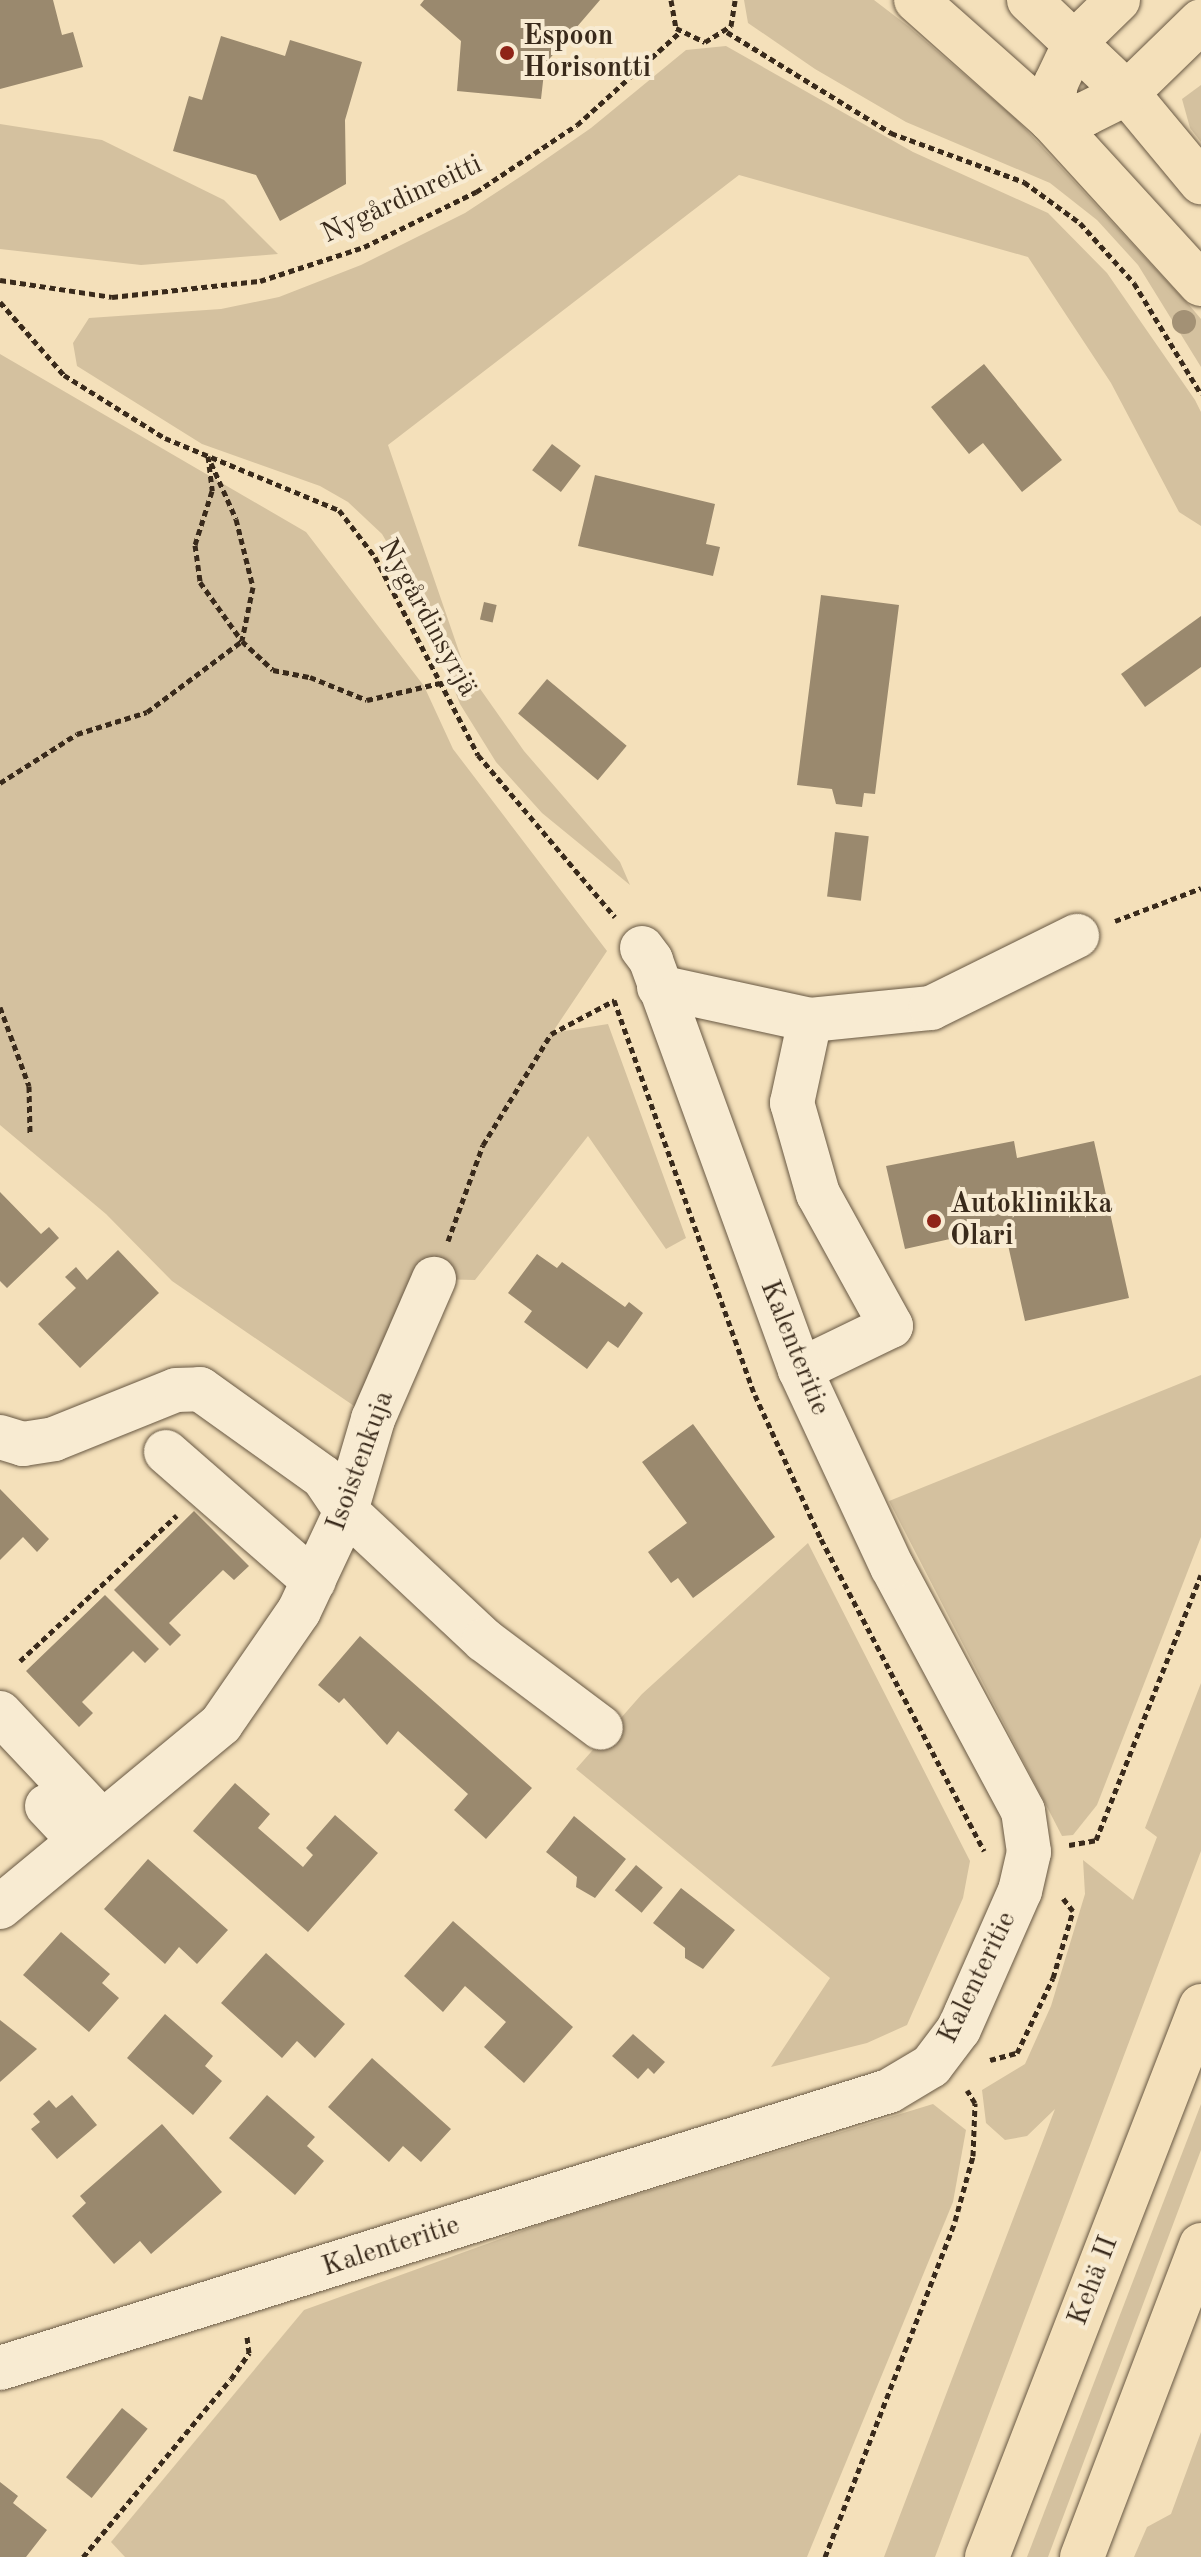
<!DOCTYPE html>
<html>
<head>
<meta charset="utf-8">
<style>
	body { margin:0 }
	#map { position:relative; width:1201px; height:2557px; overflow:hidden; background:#f4e0ba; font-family:"Old Standard TT",serif }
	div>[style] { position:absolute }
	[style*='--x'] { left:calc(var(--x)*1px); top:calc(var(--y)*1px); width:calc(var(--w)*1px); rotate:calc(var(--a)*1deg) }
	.green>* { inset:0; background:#d4c19f }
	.building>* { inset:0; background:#9a896e; transform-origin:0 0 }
	.path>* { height:5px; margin-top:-2.5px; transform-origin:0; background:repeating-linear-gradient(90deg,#392a1b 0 6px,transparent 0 10px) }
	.roads { filter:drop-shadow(0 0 2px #685843) drop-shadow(0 0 2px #685843) }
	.minor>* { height:44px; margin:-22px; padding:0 22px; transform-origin:22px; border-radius:22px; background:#f8ebd2 }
	.major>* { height:44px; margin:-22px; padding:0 22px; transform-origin:22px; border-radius:22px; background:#f4e0ba }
	.highway>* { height:44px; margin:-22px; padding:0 22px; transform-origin:22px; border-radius:22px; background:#f4e0ba }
	.trees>* { width:24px; height:24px; margin:-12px; border-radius:50%; background:#a39175 }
	.dots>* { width:22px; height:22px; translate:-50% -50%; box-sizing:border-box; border:4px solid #f8ebd2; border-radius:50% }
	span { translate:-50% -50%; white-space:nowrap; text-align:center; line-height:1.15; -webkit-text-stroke:8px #f8ebd2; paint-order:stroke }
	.poi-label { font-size:28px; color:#392a1b; font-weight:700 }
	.left { translate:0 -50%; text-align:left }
	.street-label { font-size:28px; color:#392a1b }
</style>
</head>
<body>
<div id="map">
	<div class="green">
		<div style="clip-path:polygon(744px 0,874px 0,908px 26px,1017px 120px,1190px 306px,1201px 319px,1201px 367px,1138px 265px,1097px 220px,1050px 183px,906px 122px,815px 69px,748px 23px)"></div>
		<div style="clip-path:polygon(726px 46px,913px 152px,1048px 213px,1107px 273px,1195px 400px,1201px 412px,1201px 526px,1179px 512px,1111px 383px,1028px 257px,739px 175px,388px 445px,464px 666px,524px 751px,620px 862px,630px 885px,542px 813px,496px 762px,460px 704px,413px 587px,382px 534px,348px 502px,320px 486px,202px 444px,77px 366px,73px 343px,89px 318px,221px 309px,279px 297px,361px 265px,465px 213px,526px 173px,591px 128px,686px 50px)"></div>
		<div style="clip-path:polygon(1201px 85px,1201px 142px,1190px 128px,1182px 99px)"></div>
		<div style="clip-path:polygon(0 124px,102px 140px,224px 200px,278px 254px,141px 265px,0 249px)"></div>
		<div style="clip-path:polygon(0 354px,306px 532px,424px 686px,453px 749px,607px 951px,552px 1033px,608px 1024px,686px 1238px,666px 1249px,588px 1136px,475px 1280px,434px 1279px,373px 1419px,172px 1281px,106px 1214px,0 1125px)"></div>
		<div style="clip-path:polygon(1201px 1375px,1201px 1537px,1097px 1805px,1073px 1835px,1062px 1836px,889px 1501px)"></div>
		<div style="clip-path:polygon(808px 1543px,970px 1861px,963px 1898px,907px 2025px,867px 2043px,771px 2067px,830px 1978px,576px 1769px,642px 1694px)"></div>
		<div style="clip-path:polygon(1201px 1683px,1201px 1851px,935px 2557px,884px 2557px,1055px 2109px,1027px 2136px,1005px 2140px,986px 2123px,982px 2090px,1025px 2064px,1051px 2006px,1085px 1894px,1083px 1860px,1133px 1900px,1157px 1837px,1145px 1828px)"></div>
		<div style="clip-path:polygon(933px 2104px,966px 2130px,953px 2202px,807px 2557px,125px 2557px,111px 2542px,304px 2310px,547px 2222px)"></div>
		<div style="clip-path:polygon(1201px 2104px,1201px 2150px,1048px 2557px,1027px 2557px)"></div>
		<div style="clip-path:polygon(1201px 2432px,1201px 2557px,1134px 2557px,1147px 2527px,1171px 2514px)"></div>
	</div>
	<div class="building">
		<div style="clip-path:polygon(0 0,53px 0,62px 35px,73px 32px,83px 67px,0 89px)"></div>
		<div style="clip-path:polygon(424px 0,600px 0,545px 64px,541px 99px,457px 91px,461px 41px,420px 5px)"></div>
		<div style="clip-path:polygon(221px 36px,285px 56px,290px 40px,362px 62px,345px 120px,346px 184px,280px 221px,256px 175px,173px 151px,189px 96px,202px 100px)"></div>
		<div style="clip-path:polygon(984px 364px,1062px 460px,1022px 492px,983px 443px,969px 454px,931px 407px)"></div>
		<div style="left:552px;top:444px;width:36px;height:33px;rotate:37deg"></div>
		<div style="clip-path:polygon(595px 475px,715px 504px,706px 544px,720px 547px,713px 576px,578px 546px)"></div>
		<div style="clip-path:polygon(821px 595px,899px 605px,875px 794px,864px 793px,862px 807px,836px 804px,832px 789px,797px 785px)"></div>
		<div style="left:484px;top:602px;width:13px;height:18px;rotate:13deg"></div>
		<div style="clip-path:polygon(1201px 616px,1201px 667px,1145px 707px,1121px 674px)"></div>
		<div style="left:547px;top:679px;width:104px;height:45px;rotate:40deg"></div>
		<div style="left:835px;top:832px;width:34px;height:65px;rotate:7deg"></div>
		<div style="clip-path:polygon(1014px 1141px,1017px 1158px,1094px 1141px,1129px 1298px,1025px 1321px,1004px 1227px,905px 1249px,886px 1166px)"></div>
		<div style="clip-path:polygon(0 1192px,41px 1234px,49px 1227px,59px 1238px,7px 1288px,0 1281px)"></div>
		<div style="clip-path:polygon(118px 1250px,159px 1293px,80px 1368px,38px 1324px,76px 1288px,65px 1277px,76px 1267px,87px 1280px)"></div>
		<div style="clip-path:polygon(537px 1254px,557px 1268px,562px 1262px,625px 1307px,629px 1302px,643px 1313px,618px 1348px,608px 1341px,587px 1369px,524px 1322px,532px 1311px,508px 1293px)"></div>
		<div style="clip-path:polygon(693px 1424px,775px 1537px,693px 1598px,678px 1578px,671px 1583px,648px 1552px,687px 1523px,642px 1462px)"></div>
		<div style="clip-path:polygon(0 1489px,49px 1539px,37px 1552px,23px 1537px,0 1560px)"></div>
		<div style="clip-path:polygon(194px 1511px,249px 1566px,234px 1580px,223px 1570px,169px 1623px,181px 1635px,170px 1646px,114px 1590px)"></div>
		<div style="clip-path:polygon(105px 1595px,159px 1649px,145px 1663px,133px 1651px,82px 1702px,93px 1713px,79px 1727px,26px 1671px)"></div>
		<div style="clip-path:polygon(360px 1636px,532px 1788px,486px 1839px,454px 1810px,468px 1794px,398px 1731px,387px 1745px,344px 1698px,339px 1703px,318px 1685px)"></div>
		<div style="clip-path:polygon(235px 1783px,270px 1814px,258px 1828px,303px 1867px,313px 1855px,306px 1848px,335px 1815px,378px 1853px,308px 1932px,193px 1831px)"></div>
		<div style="clip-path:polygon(574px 1816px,626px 1859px,595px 1898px,576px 1887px,577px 1877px,546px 1852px)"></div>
		<div style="clip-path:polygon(148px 1859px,228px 1930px,197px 1964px,179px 1947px,165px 1964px,104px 1909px)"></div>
		<div style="left:636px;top:1865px;width:35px;height:33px;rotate:40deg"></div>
		<div style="clip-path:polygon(681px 1888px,735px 1930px,703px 1969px,685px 1958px,685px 1948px,653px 1923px)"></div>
		<div style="clip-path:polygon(453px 1921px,573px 2027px,524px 2083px,484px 2047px,506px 2022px,465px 1986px,443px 2012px,404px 1976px)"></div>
		<div style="clip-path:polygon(61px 1932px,110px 1974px,102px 1983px,119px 1998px,89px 2032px,23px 1975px)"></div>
		<div style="clip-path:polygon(266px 1953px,345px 2024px,315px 2058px,297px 2041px,282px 2058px,221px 2003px)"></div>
		<div style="clip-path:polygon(165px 2014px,213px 2056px,205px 2066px,222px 2081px,193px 2115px,127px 2058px)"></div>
		<div style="clip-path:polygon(0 2020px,37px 2049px,0 2082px)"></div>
		<div style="clip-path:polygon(633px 2034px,665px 2062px,654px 2074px,648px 2068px,638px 2079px,612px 2056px)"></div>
		<div style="clip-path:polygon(372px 2058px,451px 2129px,421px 2162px,403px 2146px,389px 2162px,328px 2107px)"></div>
		<div style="clip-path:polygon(72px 2095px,97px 2125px,57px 2159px,31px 2129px,40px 2122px,33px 2114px,49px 2100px,56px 2108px)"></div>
		<div style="clip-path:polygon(267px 2095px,315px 2137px,307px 2146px,324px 2161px,295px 2195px,229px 2138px)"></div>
		<div style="clip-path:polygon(162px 2124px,222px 2192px,151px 2254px,140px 2241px,114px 2264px,72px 2216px,86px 2203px,80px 2196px)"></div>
		<div style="left:122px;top:2408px;width:33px;height:89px;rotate:39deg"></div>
		<div style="clip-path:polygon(0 2482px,18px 2496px,13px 2503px,47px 2530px,26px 2557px,0 2557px)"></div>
	</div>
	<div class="path">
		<div style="--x:671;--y:0;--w:28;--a:80"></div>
		<div style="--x:676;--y:28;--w:32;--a:26"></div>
		<div style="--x:705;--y:42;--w:31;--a:-32"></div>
		<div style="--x:731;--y:26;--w:26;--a:-81"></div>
		<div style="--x:727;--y:32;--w:193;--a:31.6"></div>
		<div style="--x:891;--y:133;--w:142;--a:20.2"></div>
		<div style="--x:1024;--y:182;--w:69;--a:36.2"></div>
		<div style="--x:1080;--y:223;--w:81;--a:48"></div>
		<div style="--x:1134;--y:283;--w:130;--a:58.9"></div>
		<div style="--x:0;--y:280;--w:113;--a:8.6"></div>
		<div style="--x:112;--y:297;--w:149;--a:-6.2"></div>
		<div style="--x:260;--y:281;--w:109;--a:-18.1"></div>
		<div style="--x:364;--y:247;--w:125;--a:-26.2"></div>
		<div style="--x:476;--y:192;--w:121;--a:-33.6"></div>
		<div style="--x:577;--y:125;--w:139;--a:-42.1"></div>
		<div style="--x:0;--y:302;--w:97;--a:48.8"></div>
		<div style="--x:64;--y:375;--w:119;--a:32"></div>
		<div style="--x:165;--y:438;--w:188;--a:22.5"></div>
		<div style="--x:339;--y:510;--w:59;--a:52.5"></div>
		<div style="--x:375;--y:557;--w:223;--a:62.5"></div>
		<div style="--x:478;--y:755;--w:212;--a:49.8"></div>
		<div style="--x:208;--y:456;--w:35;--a:83"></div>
		<div style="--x:212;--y:491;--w:57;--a:107.5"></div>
		<div style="--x:195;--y:545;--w:37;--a:82"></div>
		<div style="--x:200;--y:582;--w:72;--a:54.6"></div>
		<div style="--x:211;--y:463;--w:61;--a:65.9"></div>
		<div style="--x:236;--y:519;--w:70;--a:76"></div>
		<div style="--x:253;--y:587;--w:54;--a:101.7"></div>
		<div style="--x:0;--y:783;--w:91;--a:-32.5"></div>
		<div style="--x:77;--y:734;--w:73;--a:-17.4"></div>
		<div style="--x:147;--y:712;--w:119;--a:-36.8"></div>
		<div style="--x:242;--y:641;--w:42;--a:43.1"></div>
		<div style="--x:273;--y:670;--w:38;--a:11"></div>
		<div style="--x:310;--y:677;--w:61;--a:22"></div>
		<div style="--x:367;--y:700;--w:75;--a:-13.1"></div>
		<div style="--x:1115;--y:921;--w:92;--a:-21"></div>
		<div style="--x:614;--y:1000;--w:419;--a:70.4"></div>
		<div style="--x:755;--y:1395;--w:158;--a:65.4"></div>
		<div style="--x:821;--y:1539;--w:352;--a:62.4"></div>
		<div style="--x:0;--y:1007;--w:84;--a:69.8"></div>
		<div style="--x:29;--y:1086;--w:49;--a:88.8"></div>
		<div style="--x:448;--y:1241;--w:102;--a:-70"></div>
		<div style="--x:483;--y:1145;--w:130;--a:-58.5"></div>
		<div style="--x:551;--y:1034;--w:72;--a:-28"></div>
		<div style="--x:20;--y:1661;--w:214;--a:-42.9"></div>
		<div style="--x:1069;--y:1845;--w:27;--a:-10"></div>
		<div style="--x:1096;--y:1840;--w:285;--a:-68.4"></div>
		<div style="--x:990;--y:2060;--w:28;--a:-15"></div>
		<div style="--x:1017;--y:2053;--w:83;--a:-64.4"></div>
		<div style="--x:1053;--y:1978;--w:70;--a:-73.4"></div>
		<div style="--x:1073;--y:1911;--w:16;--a:-128"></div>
		<div style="--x:83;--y:2557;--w:231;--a:-50.3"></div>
		<div style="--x:231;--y:2379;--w:32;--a:-55"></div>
		<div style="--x:249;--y:2353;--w:17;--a:-97"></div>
		<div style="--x:825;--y:2557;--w:360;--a:-68.8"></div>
		<div style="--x:955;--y:2221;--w:67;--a:-74.5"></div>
		<div style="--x:973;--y:2156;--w:53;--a:-87.8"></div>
		<div style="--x:975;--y:2103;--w:15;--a:-122"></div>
	</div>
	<div class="roads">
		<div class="minor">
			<div style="--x:659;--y:987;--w:155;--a:12.3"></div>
			<div style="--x:810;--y:1020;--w:122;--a:-5.7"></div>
			<div style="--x:931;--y:1008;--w:163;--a:-26.3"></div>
			<div style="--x:800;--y:1370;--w:101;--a:-25.8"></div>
			<div style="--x:891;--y:1326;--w:151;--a:-118.9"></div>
			<div style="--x:818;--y:1194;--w:95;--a:-105.9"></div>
			<div style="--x:792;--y:1103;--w:85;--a:-77.8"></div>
			<div style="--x:0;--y:1437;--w:24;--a:17"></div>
			<div style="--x:23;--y:1444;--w:31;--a:-9"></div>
			<div style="--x:54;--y:1439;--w:131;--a:-21.9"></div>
			<div style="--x:176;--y:1390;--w:24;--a:-2"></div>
			<div style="--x:200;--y:1389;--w:151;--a:35.6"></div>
			<div style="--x:323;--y:1477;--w:41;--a:55.9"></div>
			<div style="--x:346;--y:1511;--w:189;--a:43.1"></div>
			<div style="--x:484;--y:1640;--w:146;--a:36.9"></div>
			<div style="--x:166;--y:1452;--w:196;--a:41.1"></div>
			<div style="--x:0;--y:1713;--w:147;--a:46.7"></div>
			<div style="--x:47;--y:1806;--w:45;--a:46.8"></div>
			<div style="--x:0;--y:1907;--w:287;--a:-39.6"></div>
			<div style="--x:221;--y:1724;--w:137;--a:-55.4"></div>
			<div style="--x:299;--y:1611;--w:110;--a:-64.8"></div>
			<div style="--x:346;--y:1511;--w:96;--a:-73.6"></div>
			<div style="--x:373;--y:1419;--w:153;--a:-66.5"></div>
			<div style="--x:0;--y:2368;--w:931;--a:-17.31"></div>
			<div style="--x:889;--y:2091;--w:49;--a:-30.8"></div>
			<div style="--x:931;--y:2066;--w:46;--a:-52.9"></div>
			<div style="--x:959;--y:2029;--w:151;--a:-66.2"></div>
			<div style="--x:1020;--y:1891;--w:40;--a:-77"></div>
			<div style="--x:1029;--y:1852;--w:41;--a:-98.3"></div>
			<div style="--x:1023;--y:1811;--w:277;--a:-118.2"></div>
			<div style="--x:892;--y:1567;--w:217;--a:-115"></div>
			<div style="--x:800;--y:1370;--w:436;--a:-110"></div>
			<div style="--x:651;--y:960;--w:15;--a:-127"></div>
		</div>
		<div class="major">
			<div style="--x:916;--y:0;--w:181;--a:41.6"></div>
			<div style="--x:1051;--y:120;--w:222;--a:47.6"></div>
			<div style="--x:1029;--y:0;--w:135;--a:43.5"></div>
			<div style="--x:1127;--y:93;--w:116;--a:50.3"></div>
		</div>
		<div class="highway">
			<div style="--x:1118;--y:0;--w:59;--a:135.7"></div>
			<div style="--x:1076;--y:41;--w:47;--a:115.5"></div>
			<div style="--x:1056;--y:83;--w:37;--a:98"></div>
			<div style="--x:1051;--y:120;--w:35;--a:-10"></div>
			<div style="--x:1085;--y:114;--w:47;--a:-26.6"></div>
			<div style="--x:1127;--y:93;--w:103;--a:-44.2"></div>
			<div style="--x:987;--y:2557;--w:591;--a:-68.77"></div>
			<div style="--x:1082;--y:2557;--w:334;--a:-69.1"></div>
		</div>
	</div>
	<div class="trees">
		<div style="left:1184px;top:322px"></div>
	</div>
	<div class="dots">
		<div style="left:507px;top:53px;background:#8f2418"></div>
		<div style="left:934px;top:1221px;background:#8f2418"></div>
	</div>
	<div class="poi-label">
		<span class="left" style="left:523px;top:53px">Espoon<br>Horisontti</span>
		<span class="left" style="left:950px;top:1221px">Autoklinikka<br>Olari</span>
	</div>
	<div class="street-label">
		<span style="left:402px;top:200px;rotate:-25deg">Nygårdinreitti</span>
		<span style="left:427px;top:618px;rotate:61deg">Nygårdinsyrjä</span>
		<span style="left:794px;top:1348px;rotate:68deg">Kalenteritie</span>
		<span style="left:361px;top:1461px;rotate:-70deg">Isoistenkuja</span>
		<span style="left:978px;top:1978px;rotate:-64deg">Kalenteritie</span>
		<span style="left:391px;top:2247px;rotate:-18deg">Kalenteritie</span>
		<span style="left:1094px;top:2281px;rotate:-69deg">Kehä II</span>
	</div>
</div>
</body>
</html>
